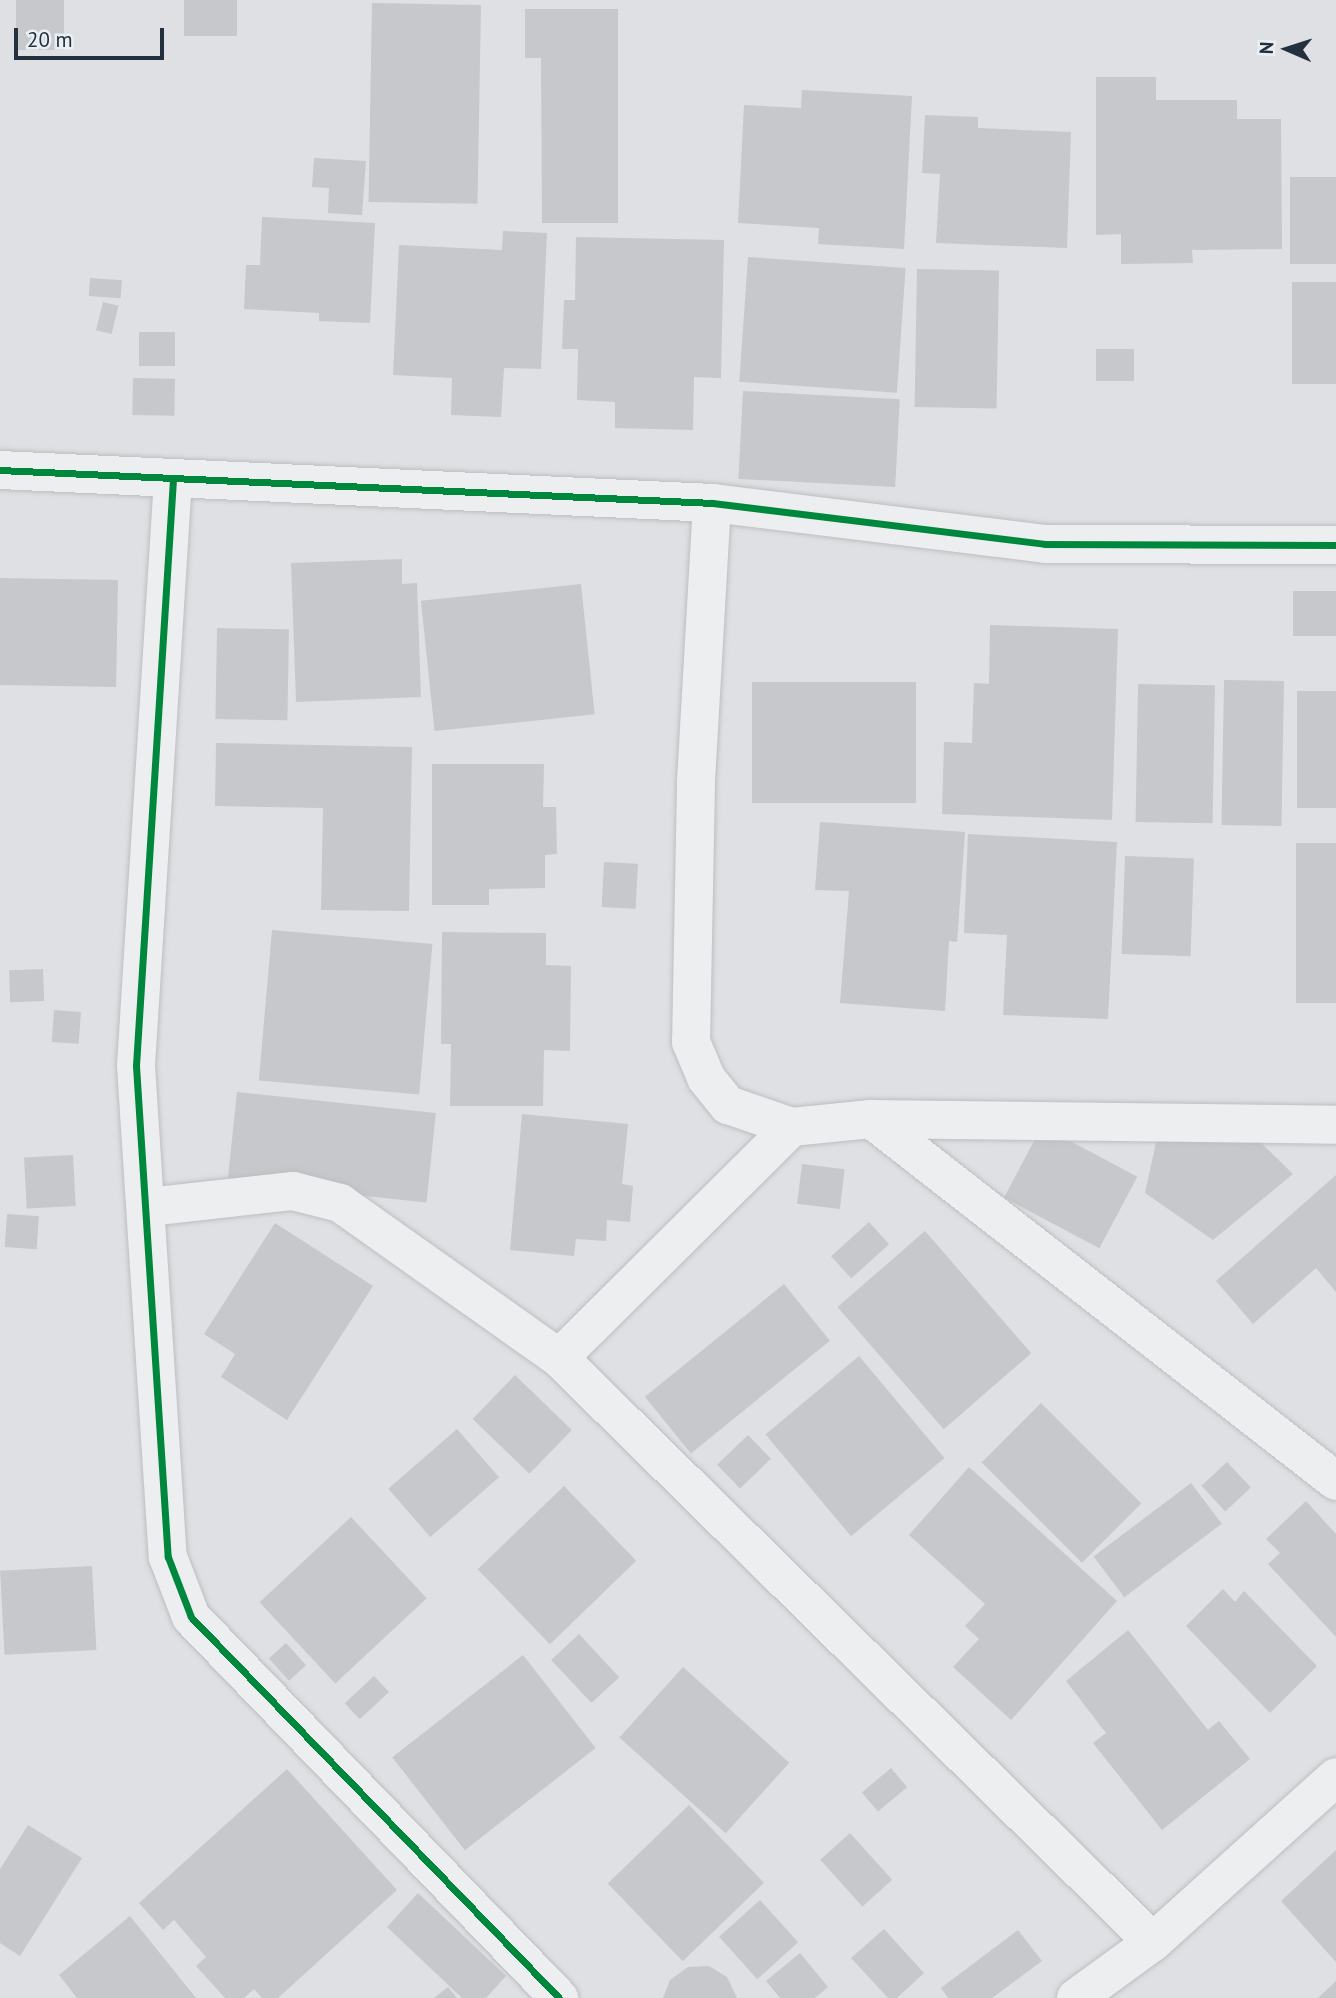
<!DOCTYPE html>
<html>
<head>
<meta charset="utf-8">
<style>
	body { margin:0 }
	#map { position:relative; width:1336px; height:1998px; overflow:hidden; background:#dee0e3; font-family:"PT Sans",sans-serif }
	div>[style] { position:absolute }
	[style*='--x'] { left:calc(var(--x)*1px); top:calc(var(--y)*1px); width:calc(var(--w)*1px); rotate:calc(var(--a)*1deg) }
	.building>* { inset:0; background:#c6c8cb; transform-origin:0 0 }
	.roads { filter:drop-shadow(0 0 2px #bcbec1) drop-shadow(0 0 2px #bcbec1) }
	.street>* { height:38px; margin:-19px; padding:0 19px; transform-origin:19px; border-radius:19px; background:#eceef0 }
	.cycleway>* { height:7px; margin:-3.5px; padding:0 3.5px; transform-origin:3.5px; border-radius:3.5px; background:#00873e }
	span { translate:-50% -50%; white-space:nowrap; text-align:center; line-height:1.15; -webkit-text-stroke:7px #eaeff4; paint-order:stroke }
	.north { position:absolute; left:1252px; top:14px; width:70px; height:70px; -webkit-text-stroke:5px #eaeff4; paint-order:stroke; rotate:273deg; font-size:19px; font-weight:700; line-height:28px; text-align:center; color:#24303d }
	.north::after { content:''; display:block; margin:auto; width:24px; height:32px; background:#24303d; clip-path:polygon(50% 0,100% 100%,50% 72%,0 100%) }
	.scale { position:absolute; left:14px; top:28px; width:150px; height:32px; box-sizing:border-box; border:4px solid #24303d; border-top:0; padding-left:9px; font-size:21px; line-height:24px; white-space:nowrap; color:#24303d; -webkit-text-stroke:5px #eaeff4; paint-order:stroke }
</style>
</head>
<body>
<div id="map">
	<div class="building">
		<div style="left:16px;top:0;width:48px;height:50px"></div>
		<div style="left:184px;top:0;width:53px;height:36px"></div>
		<div style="left:372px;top:3px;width:109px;height:199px;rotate:1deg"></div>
		<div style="clip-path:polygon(525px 9px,618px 9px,618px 223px,542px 223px,541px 58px,525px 58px)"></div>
		<div style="clip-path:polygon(1096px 77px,1156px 77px,1156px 100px,1237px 100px,1237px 119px,1281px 119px,1282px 249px,1192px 250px,1193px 263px,1121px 264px,1121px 234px,1096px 235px)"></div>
		<div style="clip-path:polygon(802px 90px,912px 96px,904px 249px,818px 244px,819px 228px,738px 223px,744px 105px,801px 108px)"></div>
		<div style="clip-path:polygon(925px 115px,978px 117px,978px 128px,1071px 132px,1067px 248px,936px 243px,940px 174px,922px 173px)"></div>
		<div style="clip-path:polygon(314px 158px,366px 161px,362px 215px,328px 213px,329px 188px,312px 187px)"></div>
		<div style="left:1336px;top:177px;width:87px;height:46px;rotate:90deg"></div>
		<div style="clip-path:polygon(262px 217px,375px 223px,370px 323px,319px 321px,319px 313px,244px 309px,246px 265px,260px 265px)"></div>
		<div style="clip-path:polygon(503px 231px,547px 233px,541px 369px,504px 368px,501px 417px,451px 415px,452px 378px,393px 375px,399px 245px,502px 250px)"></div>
		<div style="clip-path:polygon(576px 237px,724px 240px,721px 378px,694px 377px,693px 430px,615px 428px,615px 402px,577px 400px,578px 349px,562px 349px,564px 300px,575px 300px)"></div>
		<div style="left:748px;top:257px;width:158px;height:125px;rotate:4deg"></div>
		<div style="left:917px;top:269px;width:82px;height:138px;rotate:1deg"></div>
		<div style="left:90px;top:278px;width:32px;height:18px;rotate:4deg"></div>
		<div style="left:1336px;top:282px;width:102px;height:44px;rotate:90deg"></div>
		<div style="left:103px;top:302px;width:16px;height:29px;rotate:14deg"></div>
		<div style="left:139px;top:332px;width:36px;height:34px"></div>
		<div style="left:1096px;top:349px;width:38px;height:32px"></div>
		<div style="left:133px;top:378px;width:42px;height:37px;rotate:1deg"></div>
		<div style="left:743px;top:391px;width:157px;height:88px;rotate:3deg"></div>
		<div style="clip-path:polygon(402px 559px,402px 584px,417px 583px,421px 697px,296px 702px,291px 563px)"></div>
		<div style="left:0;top:578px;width:118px;height:107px;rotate:1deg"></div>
		<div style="left:581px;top:584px;width:131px;height:161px;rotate:84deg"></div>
		<div style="left:1336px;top:591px;width:45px;height:43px;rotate:90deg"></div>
		<div style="clip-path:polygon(990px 625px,1118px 629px,1112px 820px,942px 814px,944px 742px,972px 743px,974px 683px,989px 684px)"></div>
		<div style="left:217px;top:628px;width:72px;height:91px;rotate:1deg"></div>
		<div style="left:1224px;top:680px;width:60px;height:145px;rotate:1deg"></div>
		<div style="left:752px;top:682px;width:164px;height:121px"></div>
		<div style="left:1138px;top:684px;width:77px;height:138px;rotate:1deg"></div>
		<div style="left:1297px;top:691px;width:39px;height:117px"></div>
		<div style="clip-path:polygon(216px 743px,412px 747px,409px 911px,321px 910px,323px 808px,215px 806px)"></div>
		<div style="clip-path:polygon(432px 764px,544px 764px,543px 807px,556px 807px,557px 854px,545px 855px,545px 888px,489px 889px,489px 905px,432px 905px)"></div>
		<div style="clip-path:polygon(820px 822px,965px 832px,957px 942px,949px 941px,945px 1011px,840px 1003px,849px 891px,815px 890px)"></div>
		<div style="clip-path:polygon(968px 834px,1117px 842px,1108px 1019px,1003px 1015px,1007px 935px,964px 933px)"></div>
		<div style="left:1336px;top:843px;width:160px;height:40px;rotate:90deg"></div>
		<div style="left:1125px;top:856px;width:69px;height:98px;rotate:2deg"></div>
		<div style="left:604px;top:862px;width:34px;height:45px;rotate:3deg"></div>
		<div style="left:272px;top:930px;width:161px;height:151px;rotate:5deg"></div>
		<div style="clip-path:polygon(442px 932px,546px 933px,546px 965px,571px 966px,570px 1051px,544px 1050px,543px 1106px,450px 1106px,451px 1044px,441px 1044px)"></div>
		<div style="left:43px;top:969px;width:32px;height:34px;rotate:88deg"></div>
		<div style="left:54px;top:1010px;width:27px;height:32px;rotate:4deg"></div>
		<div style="left:237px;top:1092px;width:200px;height:90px;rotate:6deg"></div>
		<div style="clip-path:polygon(522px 1114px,628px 1124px,622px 1184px,633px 1186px,630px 1222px,607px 1220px,606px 1241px,576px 1239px,574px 1256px,510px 1250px)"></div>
		<div style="left:1042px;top:1126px;width:108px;height:81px;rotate:28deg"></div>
		<div style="clip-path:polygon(1158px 1133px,1251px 1133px,1293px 1174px,1213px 1240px,1145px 1193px)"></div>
		<div style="left:73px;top:1155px;width:51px;height:49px;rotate:87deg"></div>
		<div style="left:802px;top:1164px;width:43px;height:40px;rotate:7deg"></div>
		<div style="clip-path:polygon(1336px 1175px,1336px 1292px,1316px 1268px,1253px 1324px,1216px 1281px)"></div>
		<div style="left:7px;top:1214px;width:32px;height:33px;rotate:4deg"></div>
		<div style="left:869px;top:1222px;width:30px;height:51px;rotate:48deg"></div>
		<div style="clip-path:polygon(275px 1223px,373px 1286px,287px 1420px,221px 1377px,235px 1354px,204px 1334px)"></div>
		<div style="left:925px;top:1231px;width:162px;height:116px;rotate:49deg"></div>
		<div style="left:784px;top:1284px;width:73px;height:179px;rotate:51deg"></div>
		<div style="left:859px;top:1356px;width:133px;height:122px;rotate:50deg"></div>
		<div style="left:515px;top:1375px;width:79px;height:61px;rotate:44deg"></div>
		<div style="left:1041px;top:1403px;width:142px;height:84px;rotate:45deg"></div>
		<div style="left:457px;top:1429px;width:64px;height:91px;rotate:49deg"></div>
		<div style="left:748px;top:1435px;width:33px;height:43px;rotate:46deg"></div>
		<div style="left:1227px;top:1462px;width:35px;height:35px;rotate:47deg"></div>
		<div style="clip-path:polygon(969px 1467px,1117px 1601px,1011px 1720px,953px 1667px,979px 1639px,965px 1626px,985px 1604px,909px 1535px)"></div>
		<div style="left:1191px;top:1483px;width:51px;height:122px;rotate:53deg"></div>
		<div style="left:564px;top:1486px;width:104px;height:120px;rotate:46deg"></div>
		<div style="clip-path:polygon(1306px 1501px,1336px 1534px,1336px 1637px,1268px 1564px,1280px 1553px,1266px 1539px)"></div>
		<div style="left:351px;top:1517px;width:111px;height:125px;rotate:47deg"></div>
		<div style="left:92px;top:1566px;width:84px;height:92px;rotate:87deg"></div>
		<div style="clip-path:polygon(1223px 1589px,1235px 1602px,1244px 1591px,1317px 1666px,1270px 1713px,1186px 1626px)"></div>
		<div style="clip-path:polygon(1128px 1630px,1208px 1730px,1219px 1721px,1250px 1759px,1162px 1830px,1093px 1743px,1106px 1733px,1066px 1681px)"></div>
		<div style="left:579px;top:1634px;width:59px;height:38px;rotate:47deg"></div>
		<div style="left:286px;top:1643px;width:30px;height:23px;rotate:48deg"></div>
		<div style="left:523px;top:1655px;width:118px;height:166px;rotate:52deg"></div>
		<div style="left:683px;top:1667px;width:143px;height:95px;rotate:42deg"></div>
		<div style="left:374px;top:1676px;width:22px;height:40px;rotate:47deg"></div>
		<div style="left:891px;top:1768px;width:25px;height:38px;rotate:50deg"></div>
		<div style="clip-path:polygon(287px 1769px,397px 1890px,278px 1998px,262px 1998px,254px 1989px,244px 1998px,225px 1998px,196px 1966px,206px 1957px,174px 1920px,163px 1930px,139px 1903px)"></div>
		<div style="left:689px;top:1805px;width:108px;height:113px;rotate:46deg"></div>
		<div style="clip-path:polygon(28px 1825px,82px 1858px,20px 1956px,0 1943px,0 1869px)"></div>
		<div style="left:850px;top:1833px;width:63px;height:40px;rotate:48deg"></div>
		<div style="clip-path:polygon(1336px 1850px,1336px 1962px,1281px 1901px)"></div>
		<div style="clip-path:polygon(418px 1893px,506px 1976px,486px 1998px,462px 1998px,387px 1927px)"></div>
		<div style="left:760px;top:1900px;width:57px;height:55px;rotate:48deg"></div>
		<div style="clip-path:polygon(130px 1916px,196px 1998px,77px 1998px,59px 1975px)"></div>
		<div style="clip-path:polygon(884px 1929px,924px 1973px,897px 1998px,888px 1998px,851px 1958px)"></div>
		<div style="clip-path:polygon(1018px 1930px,1042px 1961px,992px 1998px,948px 1998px,941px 1988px)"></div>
		<div style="clip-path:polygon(800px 1953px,828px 1987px,815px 1998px,780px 1998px,766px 1981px)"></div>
		<div style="clip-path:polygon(709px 1966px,727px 1977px,737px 1998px,663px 1998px,670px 1980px,688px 1967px)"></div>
		<div style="clip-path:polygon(1336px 1981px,1336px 1998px,1318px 1998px)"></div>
		<div style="clip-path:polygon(448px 1987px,457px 1998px,434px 1998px)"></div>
	</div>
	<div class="roads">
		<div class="street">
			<div style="--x:0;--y:470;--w:713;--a:2.65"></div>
			<div style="--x:712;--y:503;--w:336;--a:7"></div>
			<div style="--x:1045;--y:544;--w:291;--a:0.2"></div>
			<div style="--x:173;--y:479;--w:588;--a:93.61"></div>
			<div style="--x:136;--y:1066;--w:492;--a:86.3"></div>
			<div style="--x:168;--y:1557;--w:64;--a:69"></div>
			<div style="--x:191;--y:1617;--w:530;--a:45.99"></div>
			<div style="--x:712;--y:503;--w:281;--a:93.3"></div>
			<div style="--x:696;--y:784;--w:258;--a:91.1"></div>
			<div style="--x:691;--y:1042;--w:39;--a:67"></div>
			<div style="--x:706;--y:1078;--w:35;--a:51"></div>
			<div style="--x:728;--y:1105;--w:68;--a:19"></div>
			<div style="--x:871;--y:1119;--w:589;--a:37.9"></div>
			<div style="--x:148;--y:1207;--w:146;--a:-6.3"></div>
			<div style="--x:293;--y:1191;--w:49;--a:14.3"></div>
			<div style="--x:340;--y:1203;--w:268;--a:35.3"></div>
			<div style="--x:559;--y:1358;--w:833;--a:44.51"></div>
			<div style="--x:559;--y:1358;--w:328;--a:-44.8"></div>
			<div style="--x:792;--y:1127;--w:79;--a:-5.8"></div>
			<div style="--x:871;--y:1119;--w:465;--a:0.7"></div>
			<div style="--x:1076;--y:1998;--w:95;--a:-36"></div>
			<div style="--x:1153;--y:1942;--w:246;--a:-42"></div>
		</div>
	</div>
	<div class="cycleway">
		<div style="--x:0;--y:470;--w:713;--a:2.65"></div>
		<div style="--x:712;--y:503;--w:336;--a:7"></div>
		<div style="--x:1045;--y:544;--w:291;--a:0.2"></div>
		<div style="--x:173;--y:479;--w:588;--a:93.61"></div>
		<div style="--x:136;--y:1066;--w:492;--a:86.3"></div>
		<div style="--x:168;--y:1557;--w:64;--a:69"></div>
		<div style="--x:191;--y:1617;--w:530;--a:45.99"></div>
	</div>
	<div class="north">N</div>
	<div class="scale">20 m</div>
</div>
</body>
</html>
